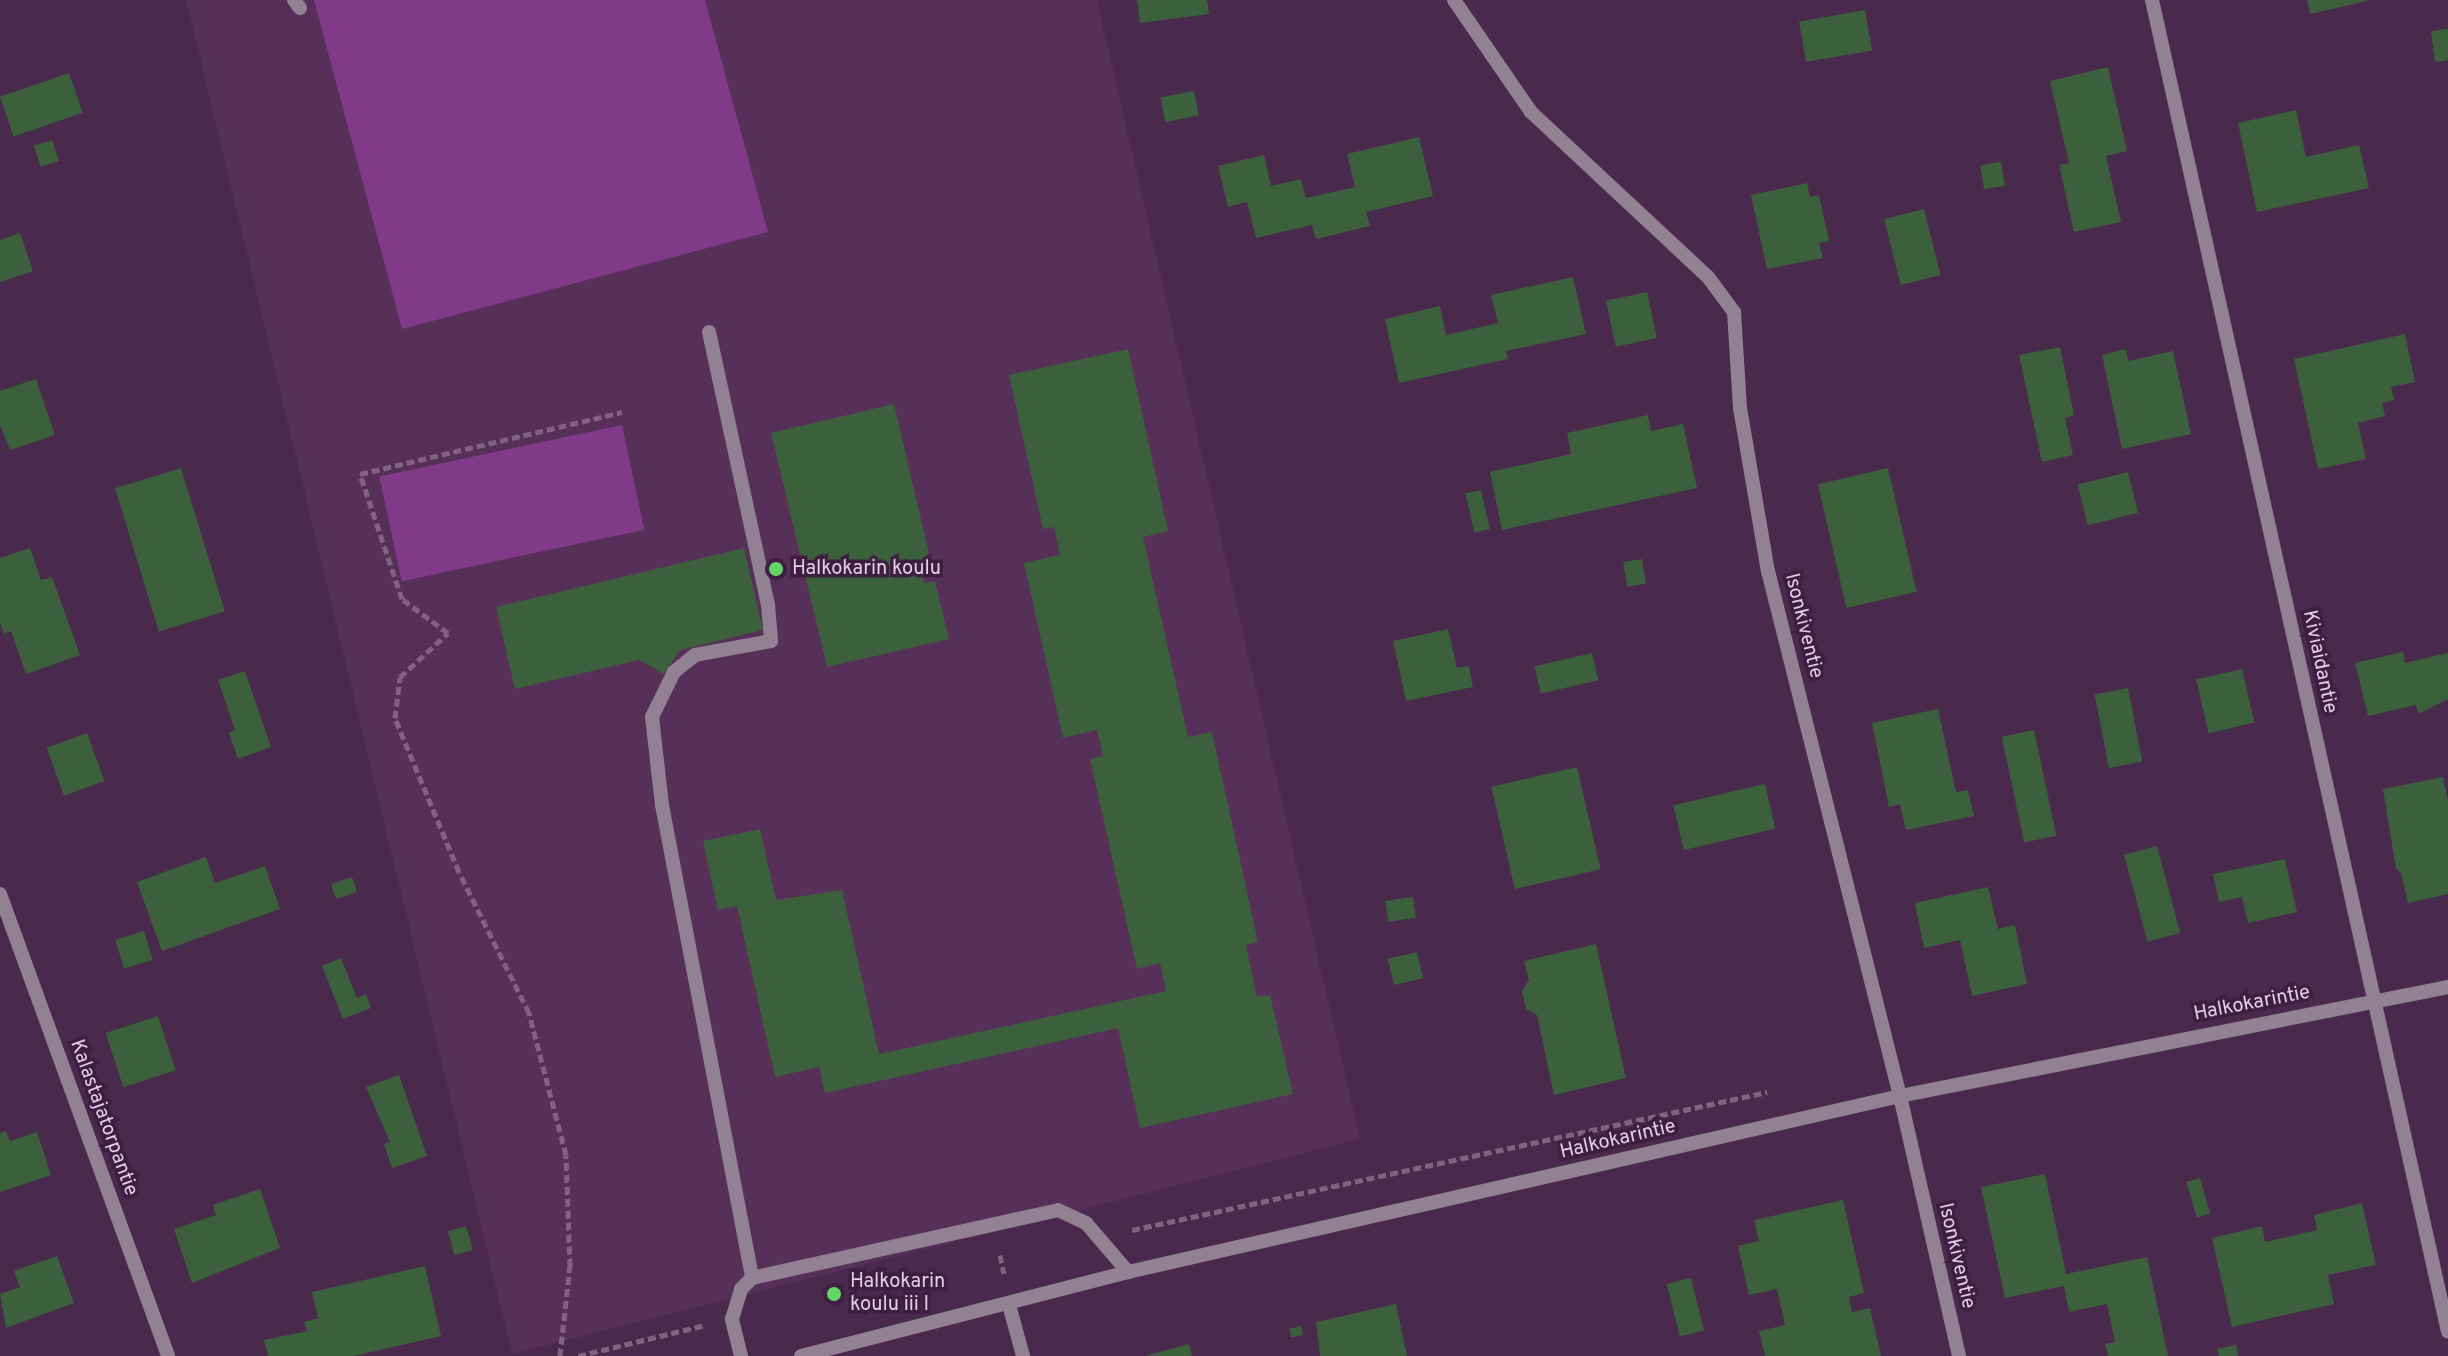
<!DOCTYPE html>
<html>
<head>
<meta charset="utf-8">
<style>
	body { margin:0 }
	#map { position:relative; width:2448px; height:1356px; overflow:hidden; background:#49294c; font-family:Overpass,sans-serif }
	div>[style] { position:absolute }
	[style*='--x'] { left:calc(var(--x)*1px); top:calc(var(--y)*1px); width:calc(var(--w)*1px); rotate:calc(var(--a)*1deg) }
	.built>* { inset:0; background:#563059 }
	.green>* { inset:0; background:#813a88; transform-origin:0 0 }
	.building>* { inset:0; background:#3b603b; transform-origin:0 0 }
	.path>* { height:5px; margin-top:-2.5px; transform-origin:0; background:repeating-linear-gradient(90deg,#7f6381 0 8px,transparent 0 12px) }
	.minor>* { height:14px; margin:-7px; padding:0 7px; transform-origin:7px; border-radius:7px; background:#918192 }
	.dots>* { width:22px; height:22px; translate:-50% -50%; box-sizing:border-box; border:4px solid #3e1f41; border-radius:50% }
	span { translate:-50% -50%; white-space:nowrap; text-align:center; line-height:1.15; -webkit-text-stroke:7px #3e1f41; paint-order:stroke }
	.poi-label { font-size:20px; color:#e3cfe4 }
	.left { translate:0 -50%; text-align:left }
	.street-label { font-size:20px; color:#e3cfe4 }
</style>
</head>
<body>
<div id="map">
	<div class="built">
		<div style="clip-path:polygon(186px 0,1097px 0,1360px 1139px,512px 1354px)"></div>
	</div>
	<div class="green">
		<div style="clip-path:polygon(314px 0,705px 0,768px 232px,402px 329px)"></div>
		<div style="left:622px;top:425px;width:107px;height:248px;rotate:78deg"></div>
	</div>
	<div class="building">
		<div style="clip-path:polygon(1137px 0,1207px 0,1209px 14px,1140px 23px)"></div>
		<div style="clip-path:polygon(2307px 0,2367px 0,2367px 1px,2310px 14px)"></div>
		<div style="left:1865px;top:10px;width:41px;height:67px;rotate:80deg"></div>
		<div style="clip-path:polygon(2448px 29px,2448px 60px,2435px 62px,2431px 31px)"></div>
		<div style="clip-path:polygon(2108px 67px,2127px 151px,2106px 156px,2121px 222px,2074px 232px,2059px 165px,2069px 163px,2050px 81px)"></div>
		<div style="left:69px;top:73px;width:42px;height:73px;rotate:71deg"></div>
		<div style="left:1194px;top:91px;width:25px;height:34px;rotate:79deg"></div>
		<div style="clip-path:polygon(2296px 110px,2306px 157px,2359px 145px,2369px 188px,2257px 212px,2238px 123px)"></div>
		<div style="clip-path:polygon(1419px 137px,1433px 196px,1366px 212px,1370px 226px,1316px 239px,1312px 225px,1256px 238px,1247px 202px,1228px 207px,1218px 166px,1264px 155px,1271px 186px,1301px 179px,1306px 198px,1355px 187px,1347px 154px)"></div>
		<div style="left:52px;top:140px;width:22px;height:19px;rotate:72deg"></div>
		<div style="left:2001px;top:162px;width:24px;height:21px;rotate:81deg"></div>
		<div style="clip-path:polygon(1807px 183px,1810px 197px,1819px 195px,1829px 241px,1819px 243px,1823px 258px,1767px 269px,1751px 195px)"></div>
		<div style="left:1924px;top:209px;width:68px;height:41px;rotate:76deg"></div>
		<div style="clip-path:polygon(20px 233px,33px 271px,0 282px,0 240px)"></div>
		<div style="clip-path:polygon(1573px 277px,1586px 334px,1506px 351px,1508px 359px,1399px 383px,1385px 319px,1440px 306px,1446px 335px,1498px 323px,1491px 295px)"></div>
		<div style="left:1647px;top:292px;width:47px;height:42px;rotate:78deg"></div>
		<div style="clip-path:polygon(2405px 334px,2415px 382px,2391px 387px,2394px 400px,2382px 403px,2385px 416px,2358px 423px,2366px 459px,2318px 469px,2294px 359px)"></div>
		<div style="clip-path:polygon(2060px 347px,2074px 415px,2065px 418px,2073px 455px,2042px 462px,2019px 355px)"></div>
		<div style="clip-path:polygon(1128px 349px,1168px 531px,1143px 537px,1188px 737px,1212px 732px,1258px 942px,1246px 945px,1257px 997px,1270px 995px,1293px 1094px,1140px 1128px,1118px 1028px,825px 1093px,819px 1067px,775px 1077px,737px 906px,718px 910px,703px 841px,760px 829px,776px 900px,842px 890px,879px 1054px,1166px 991px,1160px 963px,1137px 969px,1090px 759px,1103px 756px,1097px 730px,1063px 738px,1024px 563px,1060px 555px,1054px 527px,1043px 529px,1009px 375px)"></div>
		<div style="clip-path:polygon(2126px 349px,2128px 361px,2173px 351px,2191px 434px,2122px 449px,2102px 355px)"></div>
		<div style="clip-path:polygon(36px 379px,55px 435px,10px 450px,0 425px,0 391px)"></div>
		<div style="clip-path:polygon(894px 404px,930px 558px,919px 561px,924px 583px,935px 581px,949px 639px,827px 667px,771px 433px)"></div>
		<div style="clip-path:polygon(1648px 415px,1651px 431px,1683px 424px,1697px 488px,1502px 530px,1490px 472px,1571px 454px,1567px 433px)"></div>
		<div style="left:181px;top:468px;width:150px;height:69px;rotate:73deg"></div>
		<div style="left:1888px;top:468px;width:127px;height:72px;rotate:77deg"></div>
		<div style="left:2128px;top:472px;width:42px;height:52px;rotate:76deg"></div>
		<div style="left:1481px;top:490px;width:40px;height:16px;rotate:77deg"></div>
		<div style="clip-path:polygon(30px 548px,41px 580px,52px 577px,80px 655px,26px 674px,11px 631px,4px 634px,0 623px,0 558px)"></div>
		<div style="clip-path:polygon(744px 548px,763px 630px,680px 650px,664px 674px,639px 660px,515px 689px,496px 607px)"></div>
		<div style="left:1642px;top:559px;width:25px;height:19px;rotate:81deg"></div>
		<div style="clip-path:polygon(1448px 629px,1457px 668px,1469px 666px,1473px 687px,1406px 701px,1393px 641px)"></div>
		<div style="clip-path:polygon(2403px 652px,2405px 663px,2448px 653px,2448px 699px,2418px 714px,2416px 705px,2368px 716px,2355px 663px)"></div>
		<div style="left:1592px;top:653px;width:28px;height:59px;rotate:77deg"></div>
		<div style="left:2242px;top:669px;width:55px;height:47px;rotate:77deg"></div>
		<div style="clip-path:polygon(245px 671px,271px 747px,238px 759px,229px 733px,235px 730px,218px 680px)"></div>
		<div style="left:2128px;top:688px;width:75px;height:34px;rotate:79deg"></div>
		<div style="clip-path:polygon(1938px 709px,1956px 792px,1968px 790px,1974px 816px,1906px 830px,1900px 804px,1889px 807px,1872px 723px)"></div>
		<div style="left:2034px;top:730px;width:108px;height:33px;rotate:78deg"></div>
		<div style="left:87px;top:733px;width:51px;height:43px;rotate:70deg"></div>
		<div style="left:1577px;top:767px;width:105px;height:88px;rotate:77deg"></div>
		<div style="clip-path:polygon(2443px 777px,2448px 801px,2448px 894px,2408px 903px,2401px 873px,2396px 869px,2383px 789px)"></div>
		<div style="left:1765px;top:784px;width:46px;height:94px;rotate:77deg"></div>
		<div style="left:2157px;top:846px;width:90px;height:34px;rotate:75deg"></div>
		<div style="clip-path:polygon(206px 857px,215px 883px,265px 866px,280px 909px,162px 951px,137px 882px)"></div>
		<div style="clip-path:polygon(2285px 859px,2297px 912px,2248px 923px,2242px 897px,2219px 902px,2213px 874px)"></div>
		<div style="left:352px;top:877px;width:16px;height:22px;rotate:72deg"></div>
		<div style="clip-path:polygon(1988px 887px,1998px 929px,2015px 925px,2027px 984px,1972px 996px,1960px 940px,1924px 948px,1915px 903px)"></div>
		<div style="left:1413px;top:897px;width:21px;height:28px;rotate:82deg"></div>
		<div style="left:144px;top:931px;width:30px;height:30px;rotate:73deg"></div>
		<div style="clip-path:polygon(1596px 944px,1626px 1078px,1554px 1095px,1537px 1015px,1526px 1009px,1522px 991px,1529px 980px,1524px 961px)"></div>
		<div style="left:1417px;top:952px;width:27px;height:30px;rotate:77deg"></div>
		<div style="clip-path:polygon(341px 958px,357px 998px,366px 994px,371px 1008px,343px 1019px,322px 966px)"></div>
		<div style="left:158px;top:1016px;width:57px;height:55px;rotate:72deg"></div>
		<div style="clip-path:polygon(399px 1075px,427px 1156px,392px 1168px,384px 1144px,390px 1142px,366px 1087px)"></div>
		<div style="clip-path:polygon(6px 1131px,10px 1141px,37px 1132px,51px 1175px,0 1192px,0 1133px)"></div>
		<div style="clip-path:polygon(2045px 1174px,2066px 1274px,2147px 1257px,2168px 1356px,2108px 1356px,2105px 1344px,2115px 1342px,2107px 1304px,2069px 1312px,2064px 1286px,2005px 1298px,1981px 1187px)"></div>
		<div style="left:2200px;top:1178px;width:37px;height:14px;rotate:74deg"></div>
		<div style="clip-path:polygon(260px 1189px,280px 1248px,192px 1283px,174px 1229px,216px 1215px,213px 1205px)"></div>
		<div style="clip-path:polygon(1843px 1200px,1864px 1293px,1849px 1297px,1852px 1312px,1870px 1308px,1881px 1356px,1765px 1356px,1759px 1331px,1785px 1325px,1777px 1289px,1749px 1295px,1738px 1246px,1759px 1241px,1754px 1220px)"></div>
		<div style="clip-path:polygon(2362px 1203px,2376px 1265px,2328px 1275px,2334px 1304px,2232px 1327px,2212px 1238px,2262px 1226px,2265px 1242px,2317px 1230px,2314px 1215px)"></div>
		<div style="left:466px;top:1226px;width:25px;height:19px;rotate:74deg"></div>
		<div style="clip-path:polygon(57px 1256px,74px 1303px,6px 1328px,0 1294px,20px 1287px,14px 1271px)"></div>
		<div style="clip-path:polygon(425px 1266px,441px 1336px,354px 1356px,268px 1356px,264px 1340px,307px 1331px,304px 1322px,318px 1318px,312px 1292px)"></div>
		<div style="left:1691px;top:1278px;width:54px;height:25px;rotate:76deg"></div>
		<div style="clip-path:polygon(1396px 1304px,1407px 1356px,1320px 1356px,1316px 1322px)"></div>
		<div style="left:1301px;top:1326px;width:9px;height:12px;rotate:77deg"></div>
		<div style="clip-path:polygon(1189px 1344px,1192px 1356px,1148px 1356px,1148px 1355px)"></div>
		<div style="clip-path:polygon(2236px 1345px,2238px 1356px,2219px 1356px,2217px 1349px)"></div>
	</div>
	<div class="path">
		<div style="--x:1132;--y:1230;--w:650;--a:-12.26"></div>
		<div style="--x:1000;--y:1255;--w:19;--a:78"></div>
		<div style="--x:560;--y:1356;--w:91;--a:-83.7"></div>
		<div style="--x:570;--y:1266;--w:111;--a:-92.1"></div>
		<div style="--x:566;--y:1155;--w:147;--a:-104.6"></div>
		<div style="--x:529;--y:1013;--w:157;--a:-116.4"></div>
		<div style="--x:459;--y:872;--w:167;--a:-112.6"></div>
		<div style="--x:395;--y:718;--w:41;--a:-83"></div>
		<div style="--x:400;--y:677;--w:65;--a:-42.5"></div>
		<div style="--x:448;--y:633;--w:57;--a:-143.5"></div>
		<div style="--x:402;--y:599;--w:132;--a:-108.6"></div>
		<div style="--x:360;--y:474;--w:269;--a:-13.3"></div>
		<div style="--x:578;--y:1356;--w:131;--a:-13.7"></div>
	</div>
	<div class="minor">
		<div style="--x:294;--y:0;--w:10;--a:53"></div>
		<div style="--x:1454;--y:0;--w:136;--a:55.5"></div>
		<div style="--x:1531;--y:112;--w:242;--a:43"></div>
		<div style="--x:1708;--y:277;--w:44;--a:53.4"></div>
		<div style="--x:1734;--y:312;--w:96;--a:86.4"></div>
		<div style="--x:1740;--y:408;--w:165;--a:80.3"></div>
		<div style="--x:1768;--y:571;--w:541;--a:75.89"></div>
		<div style="--x:1900;--y:1096;--w:267;--a:77.2"></div>
		<div style="--x:2152;--y:0;--w:1364;--a:77.47"></div>
		<div style="--x:709;--y:332;--w:279;--a:77.8"></div>
		<div style="--x:768;--y:605;--w:36;--a:85"></div>
		<div style="--x:771;--y:641;--w:77;--a:169.6"></div>
		<div style="--x:695;--y:655;--w:27;--a:141"></div>
		<div style="--x:674;--y:672;--w:50;--a:116.1"></div>
		<div style="--x:652;--y:717;--w:89;--a:83.5"></div>
		<div style="--x:662;--y:805;--w:481;--a:79.2"></div>
		<div style="--x:0;--y:894;--w:492;--a:70"></div>
		<div style="--x:1009;--y:1305;--w:53;--a:74.6"></div>
		<div style="--x:741;--y:1356;--w:38;--a:-104"></div>
		<div style="--x:732;--y:1319;--w:31;--a:-73"></div>
		<div style="--x:741;--y:1289;--w:16;--a:-45"></div>
		<div style="--x:752;--y:1278;--w:313;--a:-12.5"></div>
		<div style="--x:1058;--y:1210;--w:31;--a:25"></div>
		<div style="--x:1086;--y:1223;--w:65;--a:49.4"></div>
		<div style="--x:801;--y:1356;--w:338;--a:-14.4"></div>
		<div style="--x:1128;--y:1272;--w:792;--a:-12.84"></div>
		<div style="--x:1900;--y:1096;--w:559;--a:-11.25"></div>
	</div>
	<div class="dots">
		<div style="left:776px;top:569px;background:#65d467"></div>
		<div style="left:834px;top:1294px;background:#65d467"></div>
	</div>
	<div class="poi-label">
		<span class="left" style="left:792px;top:569px">Halkokarin koulu</span>
		<span class="left" style="left:850px;top:1294px">Halkokarin<br>koulu iii I</span>
	</div>
	<div class="street-label">
		<span style="left:1803px;top:626px;rotate:76deg">Isonkiventie</span>
		<span style="left:2319px;top:662px;rotate:78deg">Kiviaidantie</span>
		<span style="left:2252px;top:1004px;rotate:-11deg">Halkokarintie</span>
		<span style="left:103px;top:1118px;rotate:70deg">Kalastajatorpantie</span>
		<span style="left:1618px;top:1140px;rotate:-13deg">Halkokarintie</span>
		<span style="left:1956px;top:1256px;rotate:77deg">Isonkiventie</span>
	</div>
</div>
</body>
</html>
